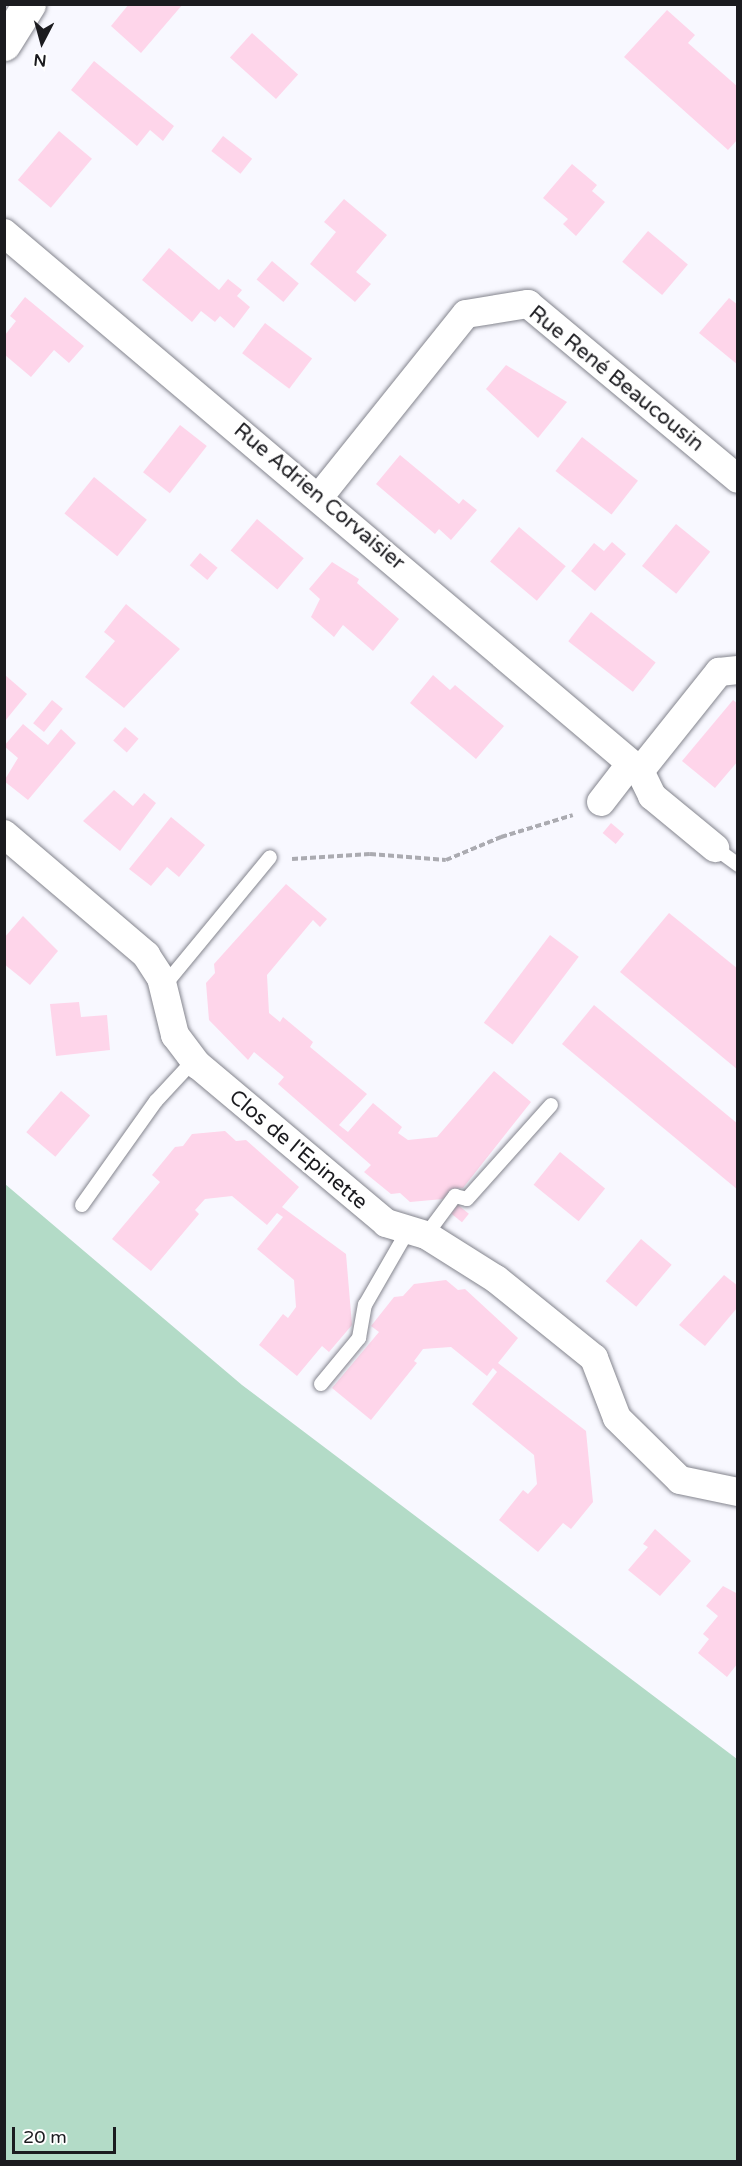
<!DOCTYPE html>
<html>
<head>
<meta charset="utf-8">
<style>
	body { margin:0 }
	#map { position:relative; width:742px; height:2166px; overflow:hidden; background:#f8f8ff; font-family:"Varela Round",sans-serif }
	div>[style] { position:absolute }
	[style*='--x'] { left:calc(var(--x)*1px); top:calc(var(--y)*1px); width:calc(var(--w)*1px); rotate:calc(var(--a)*1deg) }
	.green>* { inset:0; background:#b3dbc7 }
	.building>* { inset:0; background:#fed5ea; transform-origin:0 0 }
	.path>* { height:4px; margin-top:-2px; transform-origin:0; background:repeating-linear-gradient(90deg,#ababb1 0 6px,transparent 0 9px) }
	.roads { filter:drop-shadow(0 0 2px #84858e) drop-shadow(0 0 2px #84858e) }
	.service>* { height:14px; margin:-7px; padding:0 7px; transform-origin:7px; border-radius:7px; background:#fff }
	.minor>* { height:28px; margin:-14px; padding:0 14px; transform-origin:14px; border-radius:14px; background:#fff }
	.tertiary>* { height:33px; margin:-16.5px; padding:0 16.5px; transform-origin:16.5px; border-radius:16.5px; background:#fff }
	span { translate:-50% -50%; white-space:nowrap; text-align:center; line-height:1.15; -webkit-text-stroke:5px #fff; paint-order:stroke }
	.street-label { font-size:21px; color:#1b1b1f }
	.frame { position:absolute; inset:0; border:6px solid #1b1b1f; pointer-events:none }
	.north { position:absolute; left:12px; top:12px; width:60px; height:60px; -webkit-text-stroke:4px #fff; paint-order:stroke; rotate:186deg; font-size:16px; font-weight:700; line-height:24px; text-align:center; color:#1b1b1f }
	.north::after { content:''; display:block; margin:auto; width:21px; height:27px; background:#1b1b1f; clip-path:polygon(50% 0,100% 100%,50% 72%,0 100%) }
	.scale { position:absolute; left:12px; top:2127px; width:104px; height:27px; box-sizing:border-box; border:3px solid #1b1b1f; border-top:0; padding-left:8px; font-size:18px; line-height:21px; white-space:nowrap; color:#1b1b1f; -webkit-text-stroke:4px #fff; paint-order:stroke }
</style>
</head>
<body>
<div id="map">
	<div class="green">
		<div style="clip-path:polygon(5px 1184px,242px 1385px,737px 1759px,737px 2161px,5px 2161px)"></div>
	</div>
	<div class="building">
		<div style="clip-path:polygon(129px 4px,183px 4px,141px 53px,111px 26px)"></div>
		<div style="clip-path:polygon(667px 10px,695px 35px,688px 43px,738px 87px,738px 139px,728px 150px,624px 57px)"></div>
		<div style="left:252px;top:33px;width:62px;height:33px;rotate:42deg"></div>
		<div style="clip-path:polygon(94px 61px,174px 126px,163px 141px,150px 130px,137px 146px,71px 90px)"></div>
		<div style="left:59px;top:131px;width:43px;height:64px;rotate:40deg"></div>
		<div style="left:223px;top:136px;width:37px;height:19px;rotate:38deg"></div>
		<div style="clip-path:polygon(572px 164px,597px 185px,592px 191px,605px 202px,576px 236px,563px 224px,568px 219px,543px 198px)"></div>
		<div style="clip-path:polygon(344px 199px,387px 235px,356px 272px,371px 284px,355px 302px,310px 264px,336px 232px,324px 222px)"></div>
		<div style="left:648px;top:231px;width:52px;height:40px;rotate:40deg"></div>
		<div style="clip-path:polygon(169px 248px,219px 290px,228px 279px,242px 290px,237px 296px,250px 307px,234px 328px,220px 316px,215px 322px,201px 311px,192px 322px,142px 280px)"></div>
		<div style="left:272px;top:261px;width:35px;height:24px;rotate:40deg"></div>
		<div style="clip-path:polygon(25px 297px,84px 346px,69px 363px,54px 350px,31px 377px,5px 355px,5px 335px,16px 321px,10px 316px)"></div>
		<div style="clip-path:polygon(729px 298px,738px 305px,738px 365px,699px 333px)"></div>
		<div style="left:265px;top:323px;width:59px;height:38px;rotate:37deg"></div>
		<div style="clip-path:polygon(506px 365px,567px 402px,538px 438px,486px 389px)"></div>
		<div style="left:180px;top:425px;width:34px;height:60px;rotate:38deg"></div>
		<div style="left:582px;top:437px;width:71px;height:43px;rotate:38deg"></div>
		<div style="clip-path:polygon(400px 455px,459px 504px,463px 499px,477px 510px,451px 540px,439px 529px,435px 534px,376px 484px)"></div>
		<div style="left:94px;top:477px;width:68px;height:47px;rotate:39deg"></div>
		<div style="left:257px;top:519px;width:61px;height:41px;rotate:40deg"></div>
		<div style="left:676px;top:524px;width:44px;height:54px;rotate:39deg"></div>
		<div style="left:519px;top:527px;width:61px;height:45px;rotate:40deg"></div>
		<div style="clip-path:polygon(612px 542px,626px 554px,595px 591px,571px 571px,594px 543px,604px 551px)"></div>
		<div style="left:200px;top:553px;width:23px;height:16px;rotate:40deg"></div>
		<div style="clip-path:polygon(332px 562px,359px 579px,357px 583px,399px 619px,373px 651px,343px 625px,334px 637px,311px 617px,320px 599px,309px 589px)"></div>
		<div style="clip-path:polygon(126px 604px,180px 649px,124px 708px,85px 677px,115px 641px,104px 632px)"></div>
		<div style="left:591px;top:612px;width:82px;height:37px;rotate:38deg"></div>
		<div style="clip-path:polygon(5px 675px,27px 694px,5px 721px)"></div>
		<div style="clip-path:polygon(433px 675px,450px 690px,455px 685px,504px 726px,476px 759px,410px 703px)"></div>
		<div style="left:52px;top:700px;width:14px;height:30px;rotate:39deg"></div>
		<div style="clip-path:polygon(733px 700px,738px 704px,738px 761px,715px 788px,682px 761px)"></div>
		<div style="clip-path:polygon(23px 724px,48px 745px,61px 729px,76px 743px,28px 800px,4px 781px,18px 758px,4px 746px)"></div>
		<div style="left:125px;top:727px;width:18px;height:18px;rotate:41deg"></div>
		<div style="clip-path:polygon(114px 790px,133px 806px,144px 793px,156px 803px,120px 851px,83px 821px)"></div>
		<div style="clip-path:polygon(171px 817px,205px 845px,179px 877px,167px 867px,151px 886px,129px 869px)"></div>
		<div style="left:611px;top:823px;width:17px;height:13px;rotate:40deg"></div>
		<div style="clip-path:polygon(286px 884px,327px 919px,320px 927px,313px 920px,267px 975px,269px 1013px,280px 1022px,283px 1017px,313px 1042px,310px 1047px,367px 1094px,339px 1125px,348px 1132px,373px 1103px,402px 1127px,398px 1133px,408px 1140px,437px 1137px,494px 1071px,531px 1102px,463px 1188px,451px 1189px,443px 1199px,410px 1202px,400px 1193px,391px 1194px,364px 1172px,371px 1165px,278px 1084px,284px 1077px,254px 1052px,248px 1060px,209px 1020px,206px 983px,215px 973px,214px 964px)"></div>
		<div style="clip-path:polygon(669px 913px,738px 969px,738px 1070px,620px 972px)"></div>
		<div style="clip-path:polygon(23px 916px,58px 951px,30px 985px,4px 964px,4px 938px)"></div>
		<div style="left:550px;top:935px;width:36px;height:110px;rotate:37deg"></div>
		<div style="clip-path:polygon(79px 1002px,81px 1017px,107px 1015px,110px 1050px,56px 1056px,50px 1004px)"></div>
		<div style="clip-path:polygon(594px 1005px,738px 1124px,738px 1190px,562px 1044px)"></div>
		<div style="left:61px;top:1091px;width:38px;height:54px;rotate:40deg"></div>
		<div style="clip-path:polygon(225px 1131px,236px 1141px,246px 1140px,299px 1187px,282px 1207px,346px 1254px,352px 1325px,329px 1352px,322px 1346px,297px 1376px,259px 1345px,283px 1314px,288px 1318px,296px 1307px,294px 1280px,257px 1249px,283px 1217px,277px 1213px,267px 1225px,232px 1196px,205px 1199px,195px 1210px,199px 1214px,151px 1271px,112px 1239px,160px 1182px,152px 1175px,175px 1147px,183px 1146px,192px 1134px)"></div>
		<div style="left:560px;top:1152px;width:58px;height:42px;rotate:39deg"></div>
		<div style="left:458px;top:1205px;width:14px;height:11px;rotate:39deg"></div>
		<div style="left:641px;top:1239px;width:40px;height:55px;rotate:40deg"></div>
		<div style="clip-path:polygon(724px 1275px,738px 1286px,737px 1308px,705px 1346px,679px 1325px)"></div>
		<div style="clip-path:polygon(446px 1280px,458px 1290px,465px 1289px,518px 1338px,498px 1363px,586px 1431px,593px 1502px,571px 1529px,563px 1523px,538px 1552px,499px 1520px,523px 1490px,528px 1494px,537px 1484px,534px 1455px,472px 1404px,497px 1372px,493px 1368px,487px 1376px,451px 1347px,423px 1349px,414px 1361px,417px 1363px,371px 1420px,332px 1388px,379px 1332px,371px 1326px,394px 1297px,403px 1296px,414px 1284px)"></div>
		<div style="clip-path:polygon(655px 1529px,691px 1561px,660px 1596px,628px 1570px,648px 1547px,643px 1544px)"></div>
		<div style="clip-path:polygon(723px 1586px,738px 1594px,738px 1663px,727px 1677px,698px 1653px,709px 1639px,703px 1634px,718px 1616px,706px 1606px)"></div>
	</div>
	<div class="path">
		<div style="--x:292;--y:859;--w:78;--a:-3.7"></div>
		<div style="--x:370;--y:854;--w:76;--a:4.5"></div>
		<div style="--x:446;--y:860;--w:60;--a:-22.7"></div>
		<div style="--x:501;--y:837;--w:75;--a:-17"></div>
	</div>
	<div class="roads">
		<div class="service">
			<div style="--x:715;--y:848;--w:29;--a:36"></div>
			<div style="--x:163;--y:987;--w:168;--a:-50.5"></div>
			<div style="--x:82;--y:1205;--w:128;--a:-54.6"></div>
			<div style="--x:156;--y:1101;--w:56;--a:-47.2"></div>
			<div style="--x:426;--y:1235;--w:49;--a:-53.4"></div>
			<div style="--x:455;--y:1196;--w:12;--a:14"></div>
			<div style="--x:467;--y:1199;--w:126;--a:-48.2"></div>
			<div style="--x:321;--y:1384;--w:60;--a:-50.4"></div>
			<div style="--x:359;--y:1338;--w:34;--a:-80"></div>
			<div style="--x:365;--y:1305;--w:84;--a:-60.1"></div>
		</div>
		<div class="minor">
			<div style="--x:4;--y:233;--w:833;--a:40.23"></div>
			<div style="--x:640;--y:771;--w:127;--a:-51.4"></div>
			<div style="--x:719;--y:672;--w:19;--a:-6"></div>
			<div style="--x:320;--y:496;--w:233;--a:-51.3"></div>
			<div style="--x:466;--y:314;--w:63;--a:-9.2"></div>
			<div style="--x:528;--y:304;--w:273;--a:39.8"></div>
			<div style="--x:640;--y:771;--w:28;--a:64"></div>
			<div style="--x:652;--y:796;--w:82;--a:39.5"></div>
			<div style="--x:601;--y:802;--w:49;--a:-52.4"></div>
			<div style="--x:4;--y:834;--w:187;--a:40.4"></div>
			<div style="--x:146;--y:955;--w:27;--a:57"></div>
			<div style="--x:161;--y:978;--w:59;--a:76.2"></div>
			<div style="--x:175;--y:1035;--w:38;--a:53"></div>
			<div style="--x:198;--y:1065;--w:246;--a:40"></div>
			<div style="--x:386;--y:1223;--w:42;--a:16.7"></div>
			<div style="--x:426;--y:1235;--w:83;--a:32.2"></div>
			<div style="--x:496;--y:1279;--w:126;--a:38.9"></div>
			<div style="--x:594;--y:1358;--w:64;--a:69"></div>
			<div style="--x:617;--y:1418;--w:88;--a:44.5"></div>
			<div style="--x:680;--y:1480;--w:59;--a:11.7"></div>
		</div>
		<div class="tertiary">
			<div style="--x:4;--y:44;--w:47;--a:-58"></div>
		</div>
	</div>
	<div class="street-label">
		<span style="left:616px;top:379px;rotate:39deg">Rue René Beaucousin</span>
		<span style="left:319px;top:497px;rotate:40deg">Rue Adrien Corvaisier</span>
		<span style="left:298px;top:1150px;rotate:40deg">Clos de l'Epinette</span>
	</div>
	<div class="frame"></div>
	<div class="north">N</div>
	<div class="scale">20 m</div>
</div>
</body>
</html>
